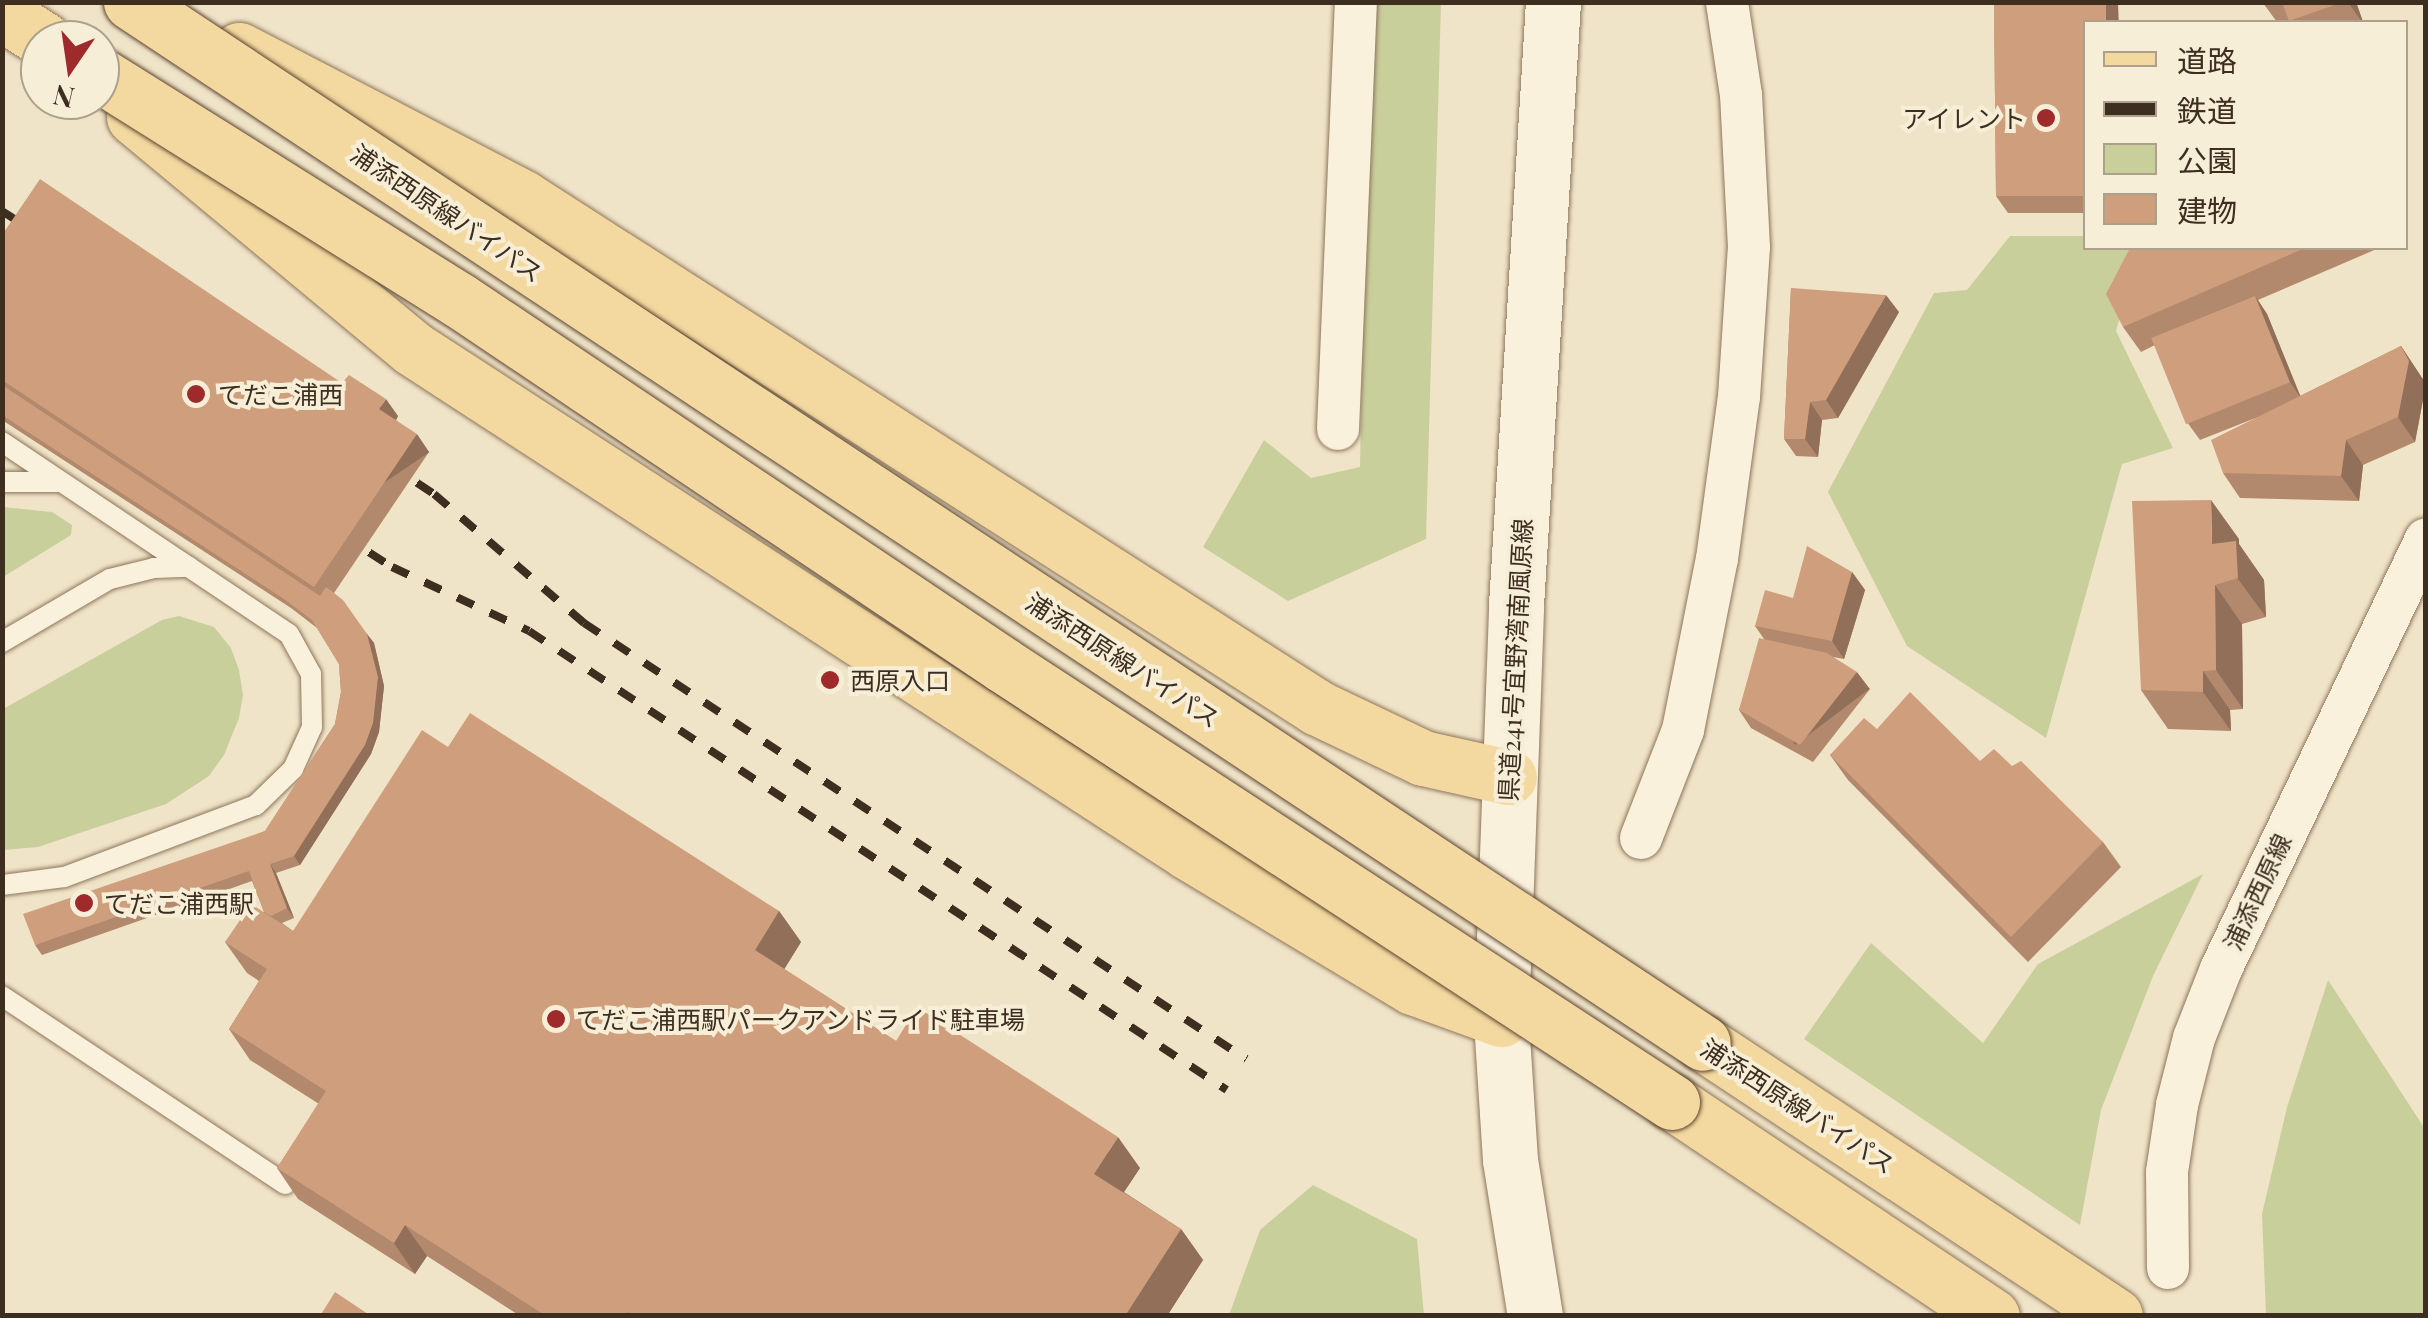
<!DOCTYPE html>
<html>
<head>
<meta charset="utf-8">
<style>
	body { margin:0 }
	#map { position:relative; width:2428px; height:1318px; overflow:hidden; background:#f0e4c8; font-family:"Playfair Display","Noto Sans JP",serif }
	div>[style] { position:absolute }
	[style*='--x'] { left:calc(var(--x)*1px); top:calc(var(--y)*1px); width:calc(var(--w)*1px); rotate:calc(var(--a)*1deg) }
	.green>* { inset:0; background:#c9cf9b }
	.roads { filter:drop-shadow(0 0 2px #8d765c) drop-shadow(0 0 2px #8d765c) }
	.lane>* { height:20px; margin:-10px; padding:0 10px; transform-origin:10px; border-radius:10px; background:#faf1dc }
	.street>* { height:42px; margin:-21px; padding:0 21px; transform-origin:21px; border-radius:21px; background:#faf1dc }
	.secondary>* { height:55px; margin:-27.5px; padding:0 27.5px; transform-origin:27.5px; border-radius:27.5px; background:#faf1dc }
	.primary>* { height:55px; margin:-27.5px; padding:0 27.5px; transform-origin:27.5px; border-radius:27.5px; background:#f3d9a0 }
	.rail>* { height:8px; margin-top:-4px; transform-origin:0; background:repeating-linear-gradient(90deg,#3d2e20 0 18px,transparent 0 36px) }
	.bridges { filter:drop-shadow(0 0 2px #5b4430) drop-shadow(0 0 2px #5b4430) }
	.primary-bridge>* { height:55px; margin:-27.5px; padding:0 27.5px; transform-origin:27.5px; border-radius:27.5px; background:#f3d9a0 }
	.wall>* { inset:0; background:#b2896c }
	.shaded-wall>* { inset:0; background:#916f58; transform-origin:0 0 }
	.building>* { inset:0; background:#cf9f7d; transform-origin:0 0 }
	.dots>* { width:28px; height:28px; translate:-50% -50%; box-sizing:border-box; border:5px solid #f7eed8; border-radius:50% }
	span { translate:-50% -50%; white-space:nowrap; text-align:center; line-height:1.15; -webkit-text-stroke:8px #f7eed8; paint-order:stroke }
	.poi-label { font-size:25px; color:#3d2e20 }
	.right { translate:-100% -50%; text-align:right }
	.left { translate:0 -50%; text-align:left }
	.street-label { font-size:25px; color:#3d2e20 }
	.frame { position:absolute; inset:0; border:5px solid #3d2e20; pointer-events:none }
	.legend { position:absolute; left:2083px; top:20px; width:325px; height:230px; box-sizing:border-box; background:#f7eed8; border:2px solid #ada18e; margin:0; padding:12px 18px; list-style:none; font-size:30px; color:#3d2e20 }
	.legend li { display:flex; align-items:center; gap:20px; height:50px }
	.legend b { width:50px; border:2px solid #ada18e }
	.north { position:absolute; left:20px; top:20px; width:100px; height:100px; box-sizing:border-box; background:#f7eed8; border:2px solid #ada18e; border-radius:50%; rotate:193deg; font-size:28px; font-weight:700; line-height:40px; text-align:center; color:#3d2e20 }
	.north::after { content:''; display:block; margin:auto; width:35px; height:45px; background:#9e2a2b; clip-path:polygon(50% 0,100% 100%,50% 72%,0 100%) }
</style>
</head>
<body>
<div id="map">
	<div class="green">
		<div style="clip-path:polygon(1370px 3px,1441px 3px,1426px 539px,1288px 601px,1203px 547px,1264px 440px,1311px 478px,1360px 467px)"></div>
		<div style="clip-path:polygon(2010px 236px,2085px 236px,2086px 248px,2140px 248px,2116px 331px,2173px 448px,2122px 464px,2046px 738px,1907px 646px,1828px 492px,1934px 293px,1967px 290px)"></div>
		<div style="clip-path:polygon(3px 507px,52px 512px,72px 525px,71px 535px,3px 577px)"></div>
		<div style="clip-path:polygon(179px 616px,214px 627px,231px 648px,239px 670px,243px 695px,239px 718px,224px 755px,209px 776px,166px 804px,38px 847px,3px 850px,3px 709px,162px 620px)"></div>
		<div style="clip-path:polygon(2203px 874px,2153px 976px,2101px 1110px,2080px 1225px,1804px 1039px,1871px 943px,1983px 1043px,2038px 964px)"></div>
		<div style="clip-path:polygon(2328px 980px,2425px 1129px,2425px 1315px,2266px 1315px,2262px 1214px,2287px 1107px)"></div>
		<div style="clip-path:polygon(1313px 1185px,1417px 1239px,1424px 1315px,1229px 1315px,1260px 1230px)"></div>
	</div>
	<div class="roads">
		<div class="lane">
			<div style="--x:2;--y:442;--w:345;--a:33.8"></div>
			<div style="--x:289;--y:634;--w:46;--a:61.2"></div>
			<div style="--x:311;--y:674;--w:53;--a:88.9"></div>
			<div style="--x:312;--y:727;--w:46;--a:114.3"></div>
			<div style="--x:293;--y:769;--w:52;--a:135.8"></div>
			<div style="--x:256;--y:805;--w:205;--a:159.4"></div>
			<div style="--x:64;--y:877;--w:63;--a:172.6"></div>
			<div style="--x:2;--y:482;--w:58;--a:0"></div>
			<div style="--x:2;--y:642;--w:125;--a:-30.3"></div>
			<div style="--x:110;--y:579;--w:45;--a:-14"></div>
			<div style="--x:154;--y:568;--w:35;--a:-2"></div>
			<div style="--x:2;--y:996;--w:340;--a:33.6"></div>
		</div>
		<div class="street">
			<div style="--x:1338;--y:429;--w:427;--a:-87.6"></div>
			<div style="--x:1641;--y:838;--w:116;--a:-68.7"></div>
			<div style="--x:1683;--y:730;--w:174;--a:-78.8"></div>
			<div style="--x:1717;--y:559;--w:163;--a:-82.3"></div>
			<div style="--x:1739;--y:397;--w:150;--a:-86.2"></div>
			<div style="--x:1749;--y:247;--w:152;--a:-93"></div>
			<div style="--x:1741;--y:95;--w:94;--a:-98.6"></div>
			<div style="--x:2168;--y:1268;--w:96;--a:-90.6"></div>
			<div style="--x:2167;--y:1172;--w:68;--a:-81.5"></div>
			<div style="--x:2177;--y:1105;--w:69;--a:-75.8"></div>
			<div style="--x:2194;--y:1038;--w:74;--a:-68.6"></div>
			<div style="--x:2221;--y:969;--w:476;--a:-64.5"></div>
		</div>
		<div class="secondary">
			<div style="--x:1535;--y:1316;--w:158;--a:-99.1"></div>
			<div style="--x:1510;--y:1160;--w:141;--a:-93.7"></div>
			<div style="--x:1501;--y:1019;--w:414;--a:-87.9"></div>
			<div style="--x:1516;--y:605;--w:604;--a:-86.49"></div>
		</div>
		<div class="primary">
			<div style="--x:2;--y:13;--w:50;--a:32.7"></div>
			<div style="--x:239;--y:50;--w:320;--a:27.5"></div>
			<div style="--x:523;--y:198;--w:945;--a:32.68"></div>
			<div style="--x:1318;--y:708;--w:116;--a:25.5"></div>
			<div style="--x:1423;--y:758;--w:88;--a:12.5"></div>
			<div style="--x:134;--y:117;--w:361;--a:39.7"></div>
			<div style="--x:412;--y:348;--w:925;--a:33"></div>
			<div style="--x:1188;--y:852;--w:262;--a:31"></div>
			<div style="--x:1413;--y:987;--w:94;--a:20"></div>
			<div style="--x:1703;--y:1043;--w:494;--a:33.5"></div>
			<div style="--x:1672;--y:1102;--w:385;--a:33.8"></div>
		</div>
	</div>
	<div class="rail">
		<div style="--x:2;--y:211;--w:40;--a:32.9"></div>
		<div style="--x:387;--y:463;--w:56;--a:33.4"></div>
		<div style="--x:434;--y:494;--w:198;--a:40.7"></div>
		<div style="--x:584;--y:623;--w:793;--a:33.37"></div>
		<div style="--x:339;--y:533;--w:63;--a:32.7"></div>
		<div style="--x:392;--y:567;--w:151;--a:25"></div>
		<div style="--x:529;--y:631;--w:835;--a:33.33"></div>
	</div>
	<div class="bridges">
		<div class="primary-bridge">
			<div style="--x:131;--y:2;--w:1885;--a:33.51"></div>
			<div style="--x:100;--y:75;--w:424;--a:32.1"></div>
			<div style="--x:459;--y:300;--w:655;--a:33.86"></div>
			<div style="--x:1003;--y:665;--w:799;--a:33.15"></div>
		</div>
	</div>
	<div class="wall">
		<div style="clip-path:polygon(1994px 2px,2118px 2px,2119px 22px,2086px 22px,2086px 213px,2008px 213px,1996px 196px)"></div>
		<div style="clip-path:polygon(2356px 2px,2363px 22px,2277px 22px,2263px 3px)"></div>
		<div style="clip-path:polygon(2px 235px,342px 383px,398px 416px,396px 420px,429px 452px,334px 593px,374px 643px,384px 686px,379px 732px,371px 754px,300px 865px,276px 873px,294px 918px,282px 923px,293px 931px,448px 747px,779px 911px,801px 942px,784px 969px,896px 1041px,1140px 1168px,1124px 1192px,1181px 1229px,1203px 1260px,1167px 1316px,520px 1316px,427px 1256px,415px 1274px,298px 1199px,277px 1168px,319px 1104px,250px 1060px,229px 1029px,259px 981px,247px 973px,225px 942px,264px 912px,252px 881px,42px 955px,35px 945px,265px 831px,335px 724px,341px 692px,339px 664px,317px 628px,291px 608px,2px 420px)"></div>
		<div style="clip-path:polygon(2130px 248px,2379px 248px,2258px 300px,2267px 314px,2300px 396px,2401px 346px,2426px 384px,2415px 442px,2363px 465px,2359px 501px,2240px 498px,2223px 473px,2258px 417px,2200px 440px,2187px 422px,2155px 345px,2141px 352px,2123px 327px)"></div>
		<div style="clip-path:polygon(1791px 288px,1899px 312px,1838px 418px,1822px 420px,1818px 457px,1796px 456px,1784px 439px)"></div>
		<div style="clip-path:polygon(2239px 539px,2239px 544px,2264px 580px,2266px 617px,2242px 624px,2243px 709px,2230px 710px,2231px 731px,2168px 729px,2141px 690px)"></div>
		<div style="clip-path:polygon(1852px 572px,1865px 590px,1844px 659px,1833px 657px,1870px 689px,1813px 762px,1751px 728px,1739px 710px,1764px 639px,1755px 626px,1793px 598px)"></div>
		<div style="clip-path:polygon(1877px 729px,1980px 761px,2103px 842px,2121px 867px,2028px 962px,1848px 780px,1830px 755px)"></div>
	</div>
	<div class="shaded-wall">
		<div style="left:2106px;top:2px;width:12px;height:20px"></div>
		<div style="clip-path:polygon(2348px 2px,2356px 2px,2363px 22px,2362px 22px)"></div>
		<div style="clip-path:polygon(1886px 295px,1899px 312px,1838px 418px,1826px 400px)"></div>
		<div style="clip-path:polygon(2255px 296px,2267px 314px,2302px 400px,2290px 382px)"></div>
		<div style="clip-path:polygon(2401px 346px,2426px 384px,2415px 442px,2398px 417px)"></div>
		<div style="clip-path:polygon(386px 399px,398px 416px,392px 427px,379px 409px)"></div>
		<div style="clip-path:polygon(1810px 402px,1822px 420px,1818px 457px,1805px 439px)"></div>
		<div style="left:417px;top:434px;width:22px;height:184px;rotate:56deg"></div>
		<div style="clip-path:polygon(2346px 440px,2363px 465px,2359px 501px,2341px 476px)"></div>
		<div style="clip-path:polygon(2211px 500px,2239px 539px,2239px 544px,2264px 580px,2266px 617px,2212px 544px)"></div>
		<div style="clip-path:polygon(1852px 572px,1865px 590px,1844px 659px,1832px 641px)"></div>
		<div style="clip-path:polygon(2215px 585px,2242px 624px,2243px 709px,2216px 670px)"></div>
		<div style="clip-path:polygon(367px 634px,374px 643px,384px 686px,379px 732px,371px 754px,300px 865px,294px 856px)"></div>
		<div style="clip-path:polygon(2203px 671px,2230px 710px,2231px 731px,2203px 692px)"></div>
		<div style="left:1857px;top:672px;width:21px;height:93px;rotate:53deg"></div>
		<div style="clip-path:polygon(270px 864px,276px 873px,294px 918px,287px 908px)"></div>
		<div style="clip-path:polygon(779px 911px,801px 942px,777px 981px,755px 950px)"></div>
		<div style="clip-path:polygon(1118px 1137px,1140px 1168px,1116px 1204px,1094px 1174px)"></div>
		<div style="clip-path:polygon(405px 1225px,427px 1256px,415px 1274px,394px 1243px)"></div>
		<div style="clip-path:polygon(1181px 1229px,1203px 1260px,1167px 1316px,1125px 1316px)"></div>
	</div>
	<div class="building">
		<div style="clip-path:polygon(1994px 2px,2106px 2px,2106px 22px,2086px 22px,2086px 196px,1996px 196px)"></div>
		<div style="clip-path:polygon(2282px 2px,2343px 2px,2289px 21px)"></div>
		<div style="clip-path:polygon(40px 179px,342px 383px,349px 375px,386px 399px,379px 409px,417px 434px,314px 587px,2px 380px,2px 235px)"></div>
		<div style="clip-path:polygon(2130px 248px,2305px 248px,2123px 327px,2106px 294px)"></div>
		<div style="clip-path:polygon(1791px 288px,1886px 295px,1826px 400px,1810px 402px,1805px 439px,1784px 439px)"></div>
		<div style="left:2255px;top:296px;width:93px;height:112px;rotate:68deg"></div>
		<div style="clip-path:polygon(2401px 346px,2409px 361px,2398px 417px,2346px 440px,2341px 476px,2223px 473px,2211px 440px)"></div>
		<div style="clip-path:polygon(2px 385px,320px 596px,326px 587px,343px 600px,367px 634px,378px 677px,373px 723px,365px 745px,294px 856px,270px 864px,287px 908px,271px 916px,264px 912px,249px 871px,35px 945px,23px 914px,265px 831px,335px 724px,341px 692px,339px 664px,312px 620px,284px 599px,2px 415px)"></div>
		<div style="clip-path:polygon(2211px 500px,2212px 544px,2236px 541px,2238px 578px,2215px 585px,2216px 670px,2203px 671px,2203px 692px,2141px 690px,2132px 501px)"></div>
		<div style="clip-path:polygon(1807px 546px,1852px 572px,1832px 641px,1755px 626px,1765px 590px,1793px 598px)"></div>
		<div style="clip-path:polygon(1759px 638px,1827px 653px,1857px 672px,1800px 745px,1739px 710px)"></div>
		<div style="clip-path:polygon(1910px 692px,1980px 761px,1994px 749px,2012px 766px,2021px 761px,2103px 842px,2011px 937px,1830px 755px,1864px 718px,1877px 729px)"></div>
		<div style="clip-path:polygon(470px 713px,779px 911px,755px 950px,896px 1041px,917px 1007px,1118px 1137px,1094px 1174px,1181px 1229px,1125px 1316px,634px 1316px,628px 1312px,626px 1316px,546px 1316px,405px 1225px,394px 1243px,277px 1168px,326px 1091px,229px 1029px,267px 969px,225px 942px,251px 904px,293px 931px,422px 730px,448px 747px)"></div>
		<div style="clip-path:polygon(335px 1292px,371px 1316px,320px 1316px)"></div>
	</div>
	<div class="dots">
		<div style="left:2046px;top:118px;background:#9e2a2b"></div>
		<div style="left:196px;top:394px;background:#9e2a2b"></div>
		<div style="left:830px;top:680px;background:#9e2a2b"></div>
		<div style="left:84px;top:903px;background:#9e2a2b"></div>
		<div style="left:556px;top:1019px;background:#9e2a2b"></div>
	</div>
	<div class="poi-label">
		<span class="right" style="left:2026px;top:118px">アイレント</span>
		<span class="left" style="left:218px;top:394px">てだこ浦西</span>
		<span class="left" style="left:850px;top:680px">西原入口</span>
		<span class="left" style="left:104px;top:903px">てだこ浦西駅</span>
		<span class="left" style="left:576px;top:1019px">てだこ浦西駅パークアンドライド駐車場</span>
	</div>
	<div class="street-label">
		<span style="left:447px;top:213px;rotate:34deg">浦添西原線バイパス</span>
		<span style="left:1123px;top:660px;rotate:33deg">浦添西原線バイパス</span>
		<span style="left:1515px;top:660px;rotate:-87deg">県道241号宜野湾南風原線</span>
		<span style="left:2257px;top:892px;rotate:-65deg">浦添西原線</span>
		<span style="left:1798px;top:1106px;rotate:33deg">浦添西原線バイパス</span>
	</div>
	<div class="frame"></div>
	<ul class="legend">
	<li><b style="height:12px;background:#f3d9a0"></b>道路</li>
	<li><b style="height:12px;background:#3d2e20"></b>鉄道</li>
	<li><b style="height:28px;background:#c9cf9b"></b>公園</li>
	<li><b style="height:28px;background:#cf9f7d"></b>建物</li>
	</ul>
	<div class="north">N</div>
</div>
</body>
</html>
